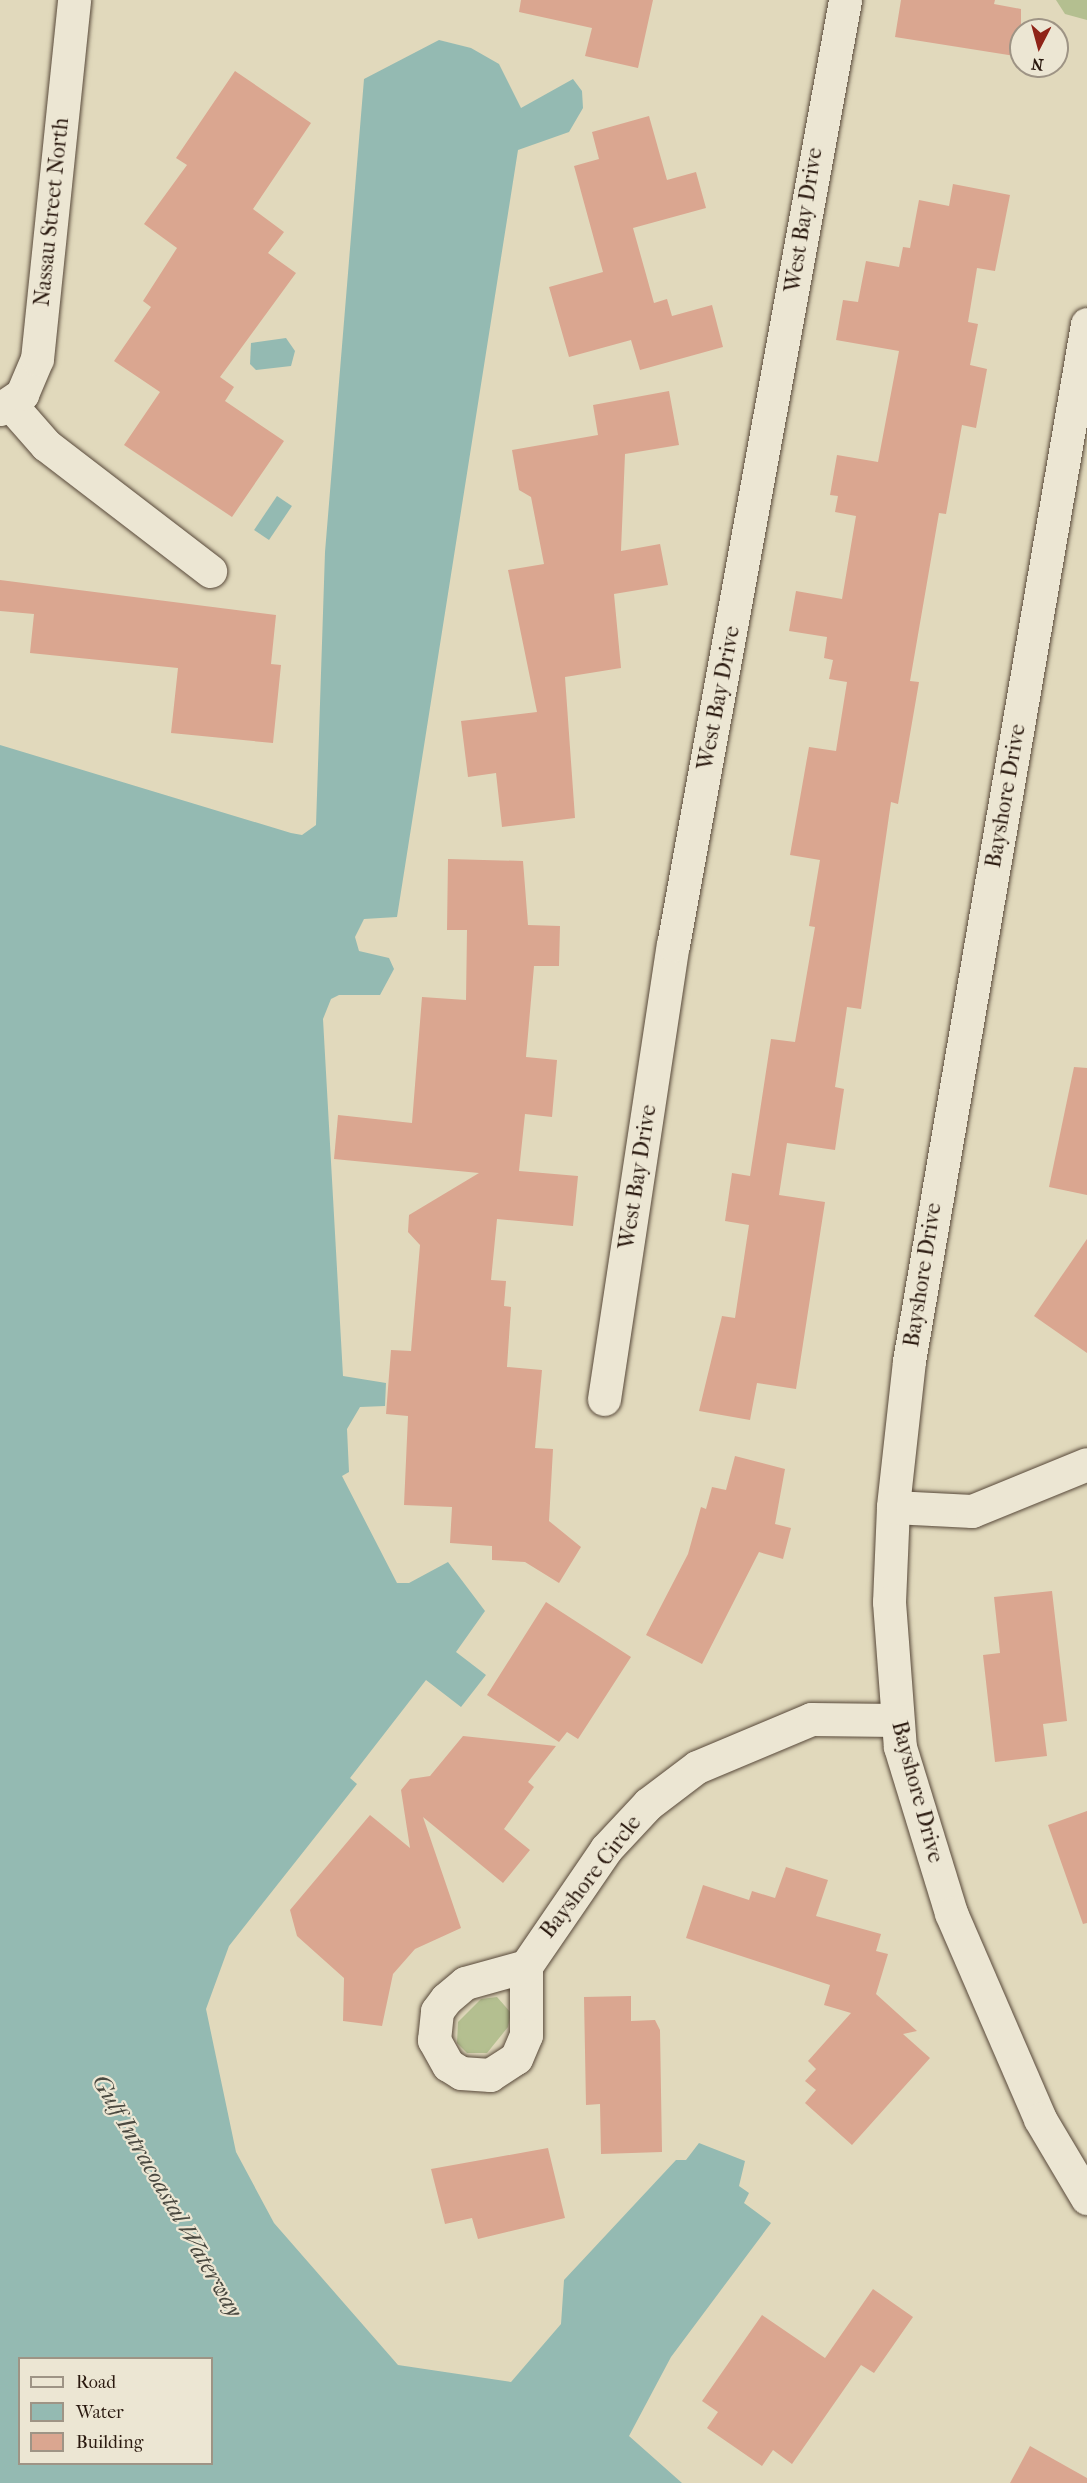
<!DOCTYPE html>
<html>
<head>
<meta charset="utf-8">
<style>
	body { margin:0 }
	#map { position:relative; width:1087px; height:2483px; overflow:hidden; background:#e1d9bc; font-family:"IM FELL French Canon",serif }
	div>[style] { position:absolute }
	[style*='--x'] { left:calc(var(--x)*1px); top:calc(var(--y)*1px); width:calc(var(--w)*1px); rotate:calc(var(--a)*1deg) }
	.green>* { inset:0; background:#b4bf90 }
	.water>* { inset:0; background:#94bab2; transform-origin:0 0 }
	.building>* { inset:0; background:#daa690 }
	.roads { filter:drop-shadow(0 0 2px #58493a) drop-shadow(0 0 2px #58493a) }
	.minor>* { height:33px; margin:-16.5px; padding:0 16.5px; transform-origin:16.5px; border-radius:16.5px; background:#ece6d3 }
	span { translate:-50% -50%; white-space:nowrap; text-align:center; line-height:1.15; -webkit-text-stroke:4.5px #ece6d3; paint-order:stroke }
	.street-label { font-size:22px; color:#2a190f }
	.water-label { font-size:24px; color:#4a4940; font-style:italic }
	.legend { position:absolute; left:18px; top:2357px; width:195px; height:108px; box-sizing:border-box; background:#ece6d3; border:2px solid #9e9485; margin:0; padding:8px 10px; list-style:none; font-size:18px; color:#2a190f }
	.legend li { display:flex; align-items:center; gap:12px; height:30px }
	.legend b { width:30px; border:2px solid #9e9485 }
	.north { position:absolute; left:1009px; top:18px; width:60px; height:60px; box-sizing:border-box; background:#ece6d3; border:2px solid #9e9485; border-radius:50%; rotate:186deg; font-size:16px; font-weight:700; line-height:24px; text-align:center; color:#2a190f }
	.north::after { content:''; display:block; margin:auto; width:21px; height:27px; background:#8f2418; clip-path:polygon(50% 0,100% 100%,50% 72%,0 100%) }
</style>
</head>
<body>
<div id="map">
	<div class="green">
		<div style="clip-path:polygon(1056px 0,1087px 0,1087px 20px,1065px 14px)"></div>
		<div style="clip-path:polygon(497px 1997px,511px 2013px,508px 2027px,487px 2053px,467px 2053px,457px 2043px,458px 2022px,481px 1999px)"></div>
	</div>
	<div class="water">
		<div style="clip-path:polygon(evenodd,439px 40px,471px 48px,499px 64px,521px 108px,573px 79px,582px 91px,583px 108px,569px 132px,518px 150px,397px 917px,364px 919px,355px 937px,359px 951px,389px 958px,394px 969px,380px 995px,339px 995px,331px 999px,323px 1019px,343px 1376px,386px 1383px,385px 1406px,360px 1407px,347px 1429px,349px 1472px,342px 1476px,397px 1583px,409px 1583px,448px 1562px,485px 1611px,456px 1652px,486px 1675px,461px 1707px,426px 1680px,350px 1778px,357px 1784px,229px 1946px,206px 2009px,236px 2152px,274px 2223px,398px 2365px,511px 2382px,561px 2324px,564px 2280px,676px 2160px,686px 2160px,699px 2143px,745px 2161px,739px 2186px,749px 2193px,744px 2203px,771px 2223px,671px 2357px,629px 2436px,682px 2483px,0 2483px,0 745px,291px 833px,302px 835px,316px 825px,325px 552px,364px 79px,439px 40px,212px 2358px,212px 2464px,20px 2464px,20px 2358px,212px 2358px)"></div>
		<div style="clip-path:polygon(286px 338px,295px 351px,291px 366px,256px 370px,250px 364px,251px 343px)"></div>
		<div style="left:277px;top:496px;width:18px;height:41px;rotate:34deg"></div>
	</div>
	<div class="building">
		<div style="clip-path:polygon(521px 0,653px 0,638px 68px,585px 56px,592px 28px,519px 12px)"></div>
		<div style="clip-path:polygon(901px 0,995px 0,994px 4px,1021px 9px,1021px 57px,895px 37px)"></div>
		<div style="clip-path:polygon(235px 71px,311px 123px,253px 209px,284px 232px,268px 253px,296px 273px,220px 377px,234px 387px,225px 401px,284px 441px,232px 517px,124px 445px,160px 392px,114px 361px,151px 307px,143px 301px,177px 248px,144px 224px,187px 165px,176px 158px)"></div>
		<div style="clip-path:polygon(649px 116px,667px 180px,696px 172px,706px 208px,633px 228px,654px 303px,667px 299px,672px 316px,712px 305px,723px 347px,640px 370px,631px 340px,569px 357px,549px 287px,603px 272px,574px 166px,599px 159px,592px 132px)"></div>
		<div style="clip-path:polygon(953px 184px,1010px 195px,995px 271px,977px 268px,968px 322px,978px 324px,970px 365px,987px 369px,976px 428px,962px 425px,946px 514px,939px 513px,910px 681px,919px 682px,898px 804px,891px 802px,861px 1009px,847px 1007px,835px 1087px,844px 1089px,835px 1150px,787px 1143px,779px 1195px,825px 1202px,796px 1389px,757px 1383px,750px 1420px,699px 1411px,722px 1316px,735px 1318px,749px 1225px,725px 1221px,732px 1173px,750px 1176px,771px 1039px,795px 1042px,815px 927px,809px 926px,820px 860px,790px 855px,809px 747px,836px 751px,847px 682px,829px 679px,833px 660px,824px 658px,827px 637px,789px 631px,796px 591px,842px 599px,856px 516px,835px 512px,838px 496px,830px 495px,837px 455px,878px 462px,899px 351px,836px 340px,843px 300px,858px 302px,866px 261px,899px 267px,903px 247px,910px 248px,919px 200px,949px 206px)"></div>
		<div style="clip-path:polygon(669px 391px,679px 445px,625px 454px,621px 551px,660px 544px,668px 585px,614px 594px,621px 668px,565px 677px,575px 818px,502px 827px,496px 773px,468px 777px,461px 721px,537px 712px,508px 570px,544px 564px,531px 497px,519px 490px,512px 450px,598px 435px,593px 405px)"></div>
		<div style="clip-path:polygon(0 580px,276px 615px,271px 664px,281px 665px,273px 743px,171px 733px,178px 668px,30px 653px,34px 614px,0 611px)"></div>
		<div style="clip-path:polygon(448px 859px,523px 861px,528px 925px,560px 926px,559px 966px,534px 966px,526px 1057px,557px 1060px,552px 1117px,525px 1114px,519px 1171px,578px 1176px,573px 1226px,497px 1219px,491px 1280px,506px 1281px,504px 1306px,511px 1307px,507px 1367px,542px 1370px,535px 1448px,553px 1449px,549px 1521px,581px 1547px,559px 1583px,525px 1562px,492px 1560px,492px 1546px,450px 1543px,452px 1507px,404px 1505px,408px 1416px,386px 1414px,391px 1350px,411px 1351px,420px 1245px,408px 1232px,409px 1215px,479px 1173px,334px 1159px,338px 1115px,412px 1123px,422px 997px,466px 1000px,467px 930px,447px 930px)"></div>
		<div style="clip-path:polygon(1074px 1067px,1087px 1068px,1087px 1195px,1049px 1187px)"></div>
		<div style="clip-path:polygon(1087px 1239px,1087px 1353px,1034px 1316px)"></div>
		<div style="clip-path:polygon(735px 1456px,785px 1469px,775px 1524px,791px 1528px,783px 1559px,759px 1552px,702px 1664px,646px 1635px,688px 1554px,701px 1507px,706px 1509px,712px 1487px,726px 1490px)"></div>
		<div style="clip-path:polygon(1052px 1591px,1067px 1721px,1043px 1724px,1047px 1756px,995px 1762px,983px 1655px,1000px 1653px,994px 1597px)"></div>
		<div style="clip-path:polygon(546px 1602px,631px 1657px,578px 1739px,567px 1732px,559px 1742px,487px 1695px)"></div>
		<div style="clip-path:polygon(463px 1736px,556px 1746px,528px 1782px,534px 1787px,504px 1829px,530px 1850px,503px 1883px,423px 1817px,461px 1928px,415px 1949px,393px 1974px,382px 2026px,343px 2021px,344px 1978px,297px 1936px,290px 1910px,370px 1815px,410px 1848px,401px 1790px,410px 1779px,430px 1776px)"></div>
		<div style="clip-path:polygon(1087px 1811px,1087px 1923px,1083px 1924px,1048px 1825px)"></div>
		<div style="clip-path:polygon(786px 1867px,828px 1880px,816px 1916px,881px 1934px,876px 1951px,888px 1954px,876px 1994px,917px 2031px,903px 2034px,930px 2058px,852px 2145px,805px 2103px,816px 2090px,805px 2081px,816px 2069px,808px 2061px,851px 2013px,824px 2005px,830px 1985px,686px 1938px,703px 1885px,749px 1900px,752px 1891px,775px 1898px)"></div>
		<div style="clip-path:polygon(631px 1996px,631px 2021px,655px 2020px,660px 2030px,662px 2152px,601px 2154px,600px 2104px,586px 2105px,584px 1997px)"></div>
		<div style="clip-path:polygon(548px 2148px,565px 2218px,478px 2239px,472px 2218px,445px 2224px,431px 2169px)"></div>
		<div style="clip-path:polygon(873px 2289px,913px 2317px,874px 2373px,861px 2365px,792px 2464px,773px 2450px,762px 2466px,707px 2428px,718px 2412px,702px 2401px,762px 2315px,825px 2358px)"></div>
		<div style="clip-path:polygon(1030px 2446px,1087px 2478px,1087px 2483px,1010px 2483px)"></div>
	</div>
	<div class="roads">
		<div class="minor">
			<div style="--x:1087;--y:324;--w:1052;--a:99.74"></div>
			<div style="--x:909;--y:1361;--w:147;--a:96.3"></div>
			<div style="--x:893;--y:1507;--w:95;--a:92.4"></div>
			<div style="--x:889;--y:1602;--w:145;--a:85.7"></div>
			<div style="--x:900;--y:1747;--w:174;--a:72.9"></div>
			<div style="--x:951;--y:1913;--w:224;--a:66.6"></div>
			<div style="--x:1040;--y:2119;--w:92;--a:59.3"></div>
			<div style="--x:10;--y:404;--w:55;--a:48.7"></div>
			<div style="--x:46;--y:445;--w:207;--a:37.5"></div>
			<div style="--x:0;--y:409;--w:27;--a:-34"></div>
			<div style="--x:22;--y:394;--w:38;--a:-67"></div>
			<div style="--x:37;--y:359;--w:361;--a:-84.1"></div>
			<div style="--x:604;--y:1399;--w:459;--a:-81.4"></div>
			<div style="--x:673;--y:945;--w:961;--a:-79.68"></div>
			<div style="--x:893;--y:1507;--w:79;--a:2.9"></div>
			<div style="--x:972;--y:1511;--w:124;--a:-22.2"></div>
			<div style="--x:526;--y:1966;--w:142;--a:-55.6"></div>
			<div style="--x:606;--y:1849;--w:62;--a:-47"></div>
			<div style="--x:648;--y:1804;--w:61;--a:-37.1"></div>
			<div style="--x:697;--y:1767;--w:124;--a:-22.8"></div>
			<div style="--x:811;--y:1719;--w:85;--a:0.7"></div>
			<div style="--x:526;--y:1966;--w:69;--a:90"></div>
			<div style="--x:526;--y:2035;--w:25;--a:113"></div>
			<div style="--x:516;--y:2058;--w:31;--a:147"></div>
			<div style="--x:490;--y:2075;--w:29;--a:-176"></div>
			<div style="--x:461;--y:2073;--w:15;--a:-148"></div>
			<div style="--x:448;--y:2065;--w:29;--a:-119"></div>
			<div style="--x:434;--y:2040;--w:29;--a:-84"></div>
			<div style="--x:437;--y:2011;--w:15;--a:-53"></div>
			<div style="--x:446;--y:1999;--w:25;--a:-40"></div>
			<div style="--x:465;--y:1983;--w:63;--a:-15.6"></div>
		</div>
	</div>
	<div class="street-label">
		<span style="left:52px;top:212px;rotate:-84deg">Nassau Street North</span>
		<span style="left:804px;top:220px;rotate:-81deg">West Bay Drive</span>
		<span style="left:719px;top:698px;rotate:-79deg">West Bay Drive</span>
		<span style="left:1006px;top:796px;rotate:-80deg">Bayshore Drive</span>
		<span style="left:638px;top:1177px;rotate:-81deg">West Bay Drive</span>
		<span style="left:923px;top:1275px;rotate:-81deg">Bayshore Drive</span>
		<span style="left:917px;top:1792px;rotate:75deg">Bayshore Drive</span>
		<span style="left:591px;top:1877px;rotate:-52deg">Bayshore Circle</span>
	</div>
	<div class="water-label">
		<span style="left:167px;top:2196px;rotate:60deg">Gulf Intracoastal Waterway</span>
	</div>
	<ul class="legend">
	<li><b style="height:8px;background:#ece6d3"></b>Road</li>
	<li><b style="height:16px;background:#94bab2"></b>Water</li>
	<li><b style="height:16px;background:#daa690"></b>Building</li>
	</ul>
	<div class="north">N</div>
</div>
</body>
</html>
